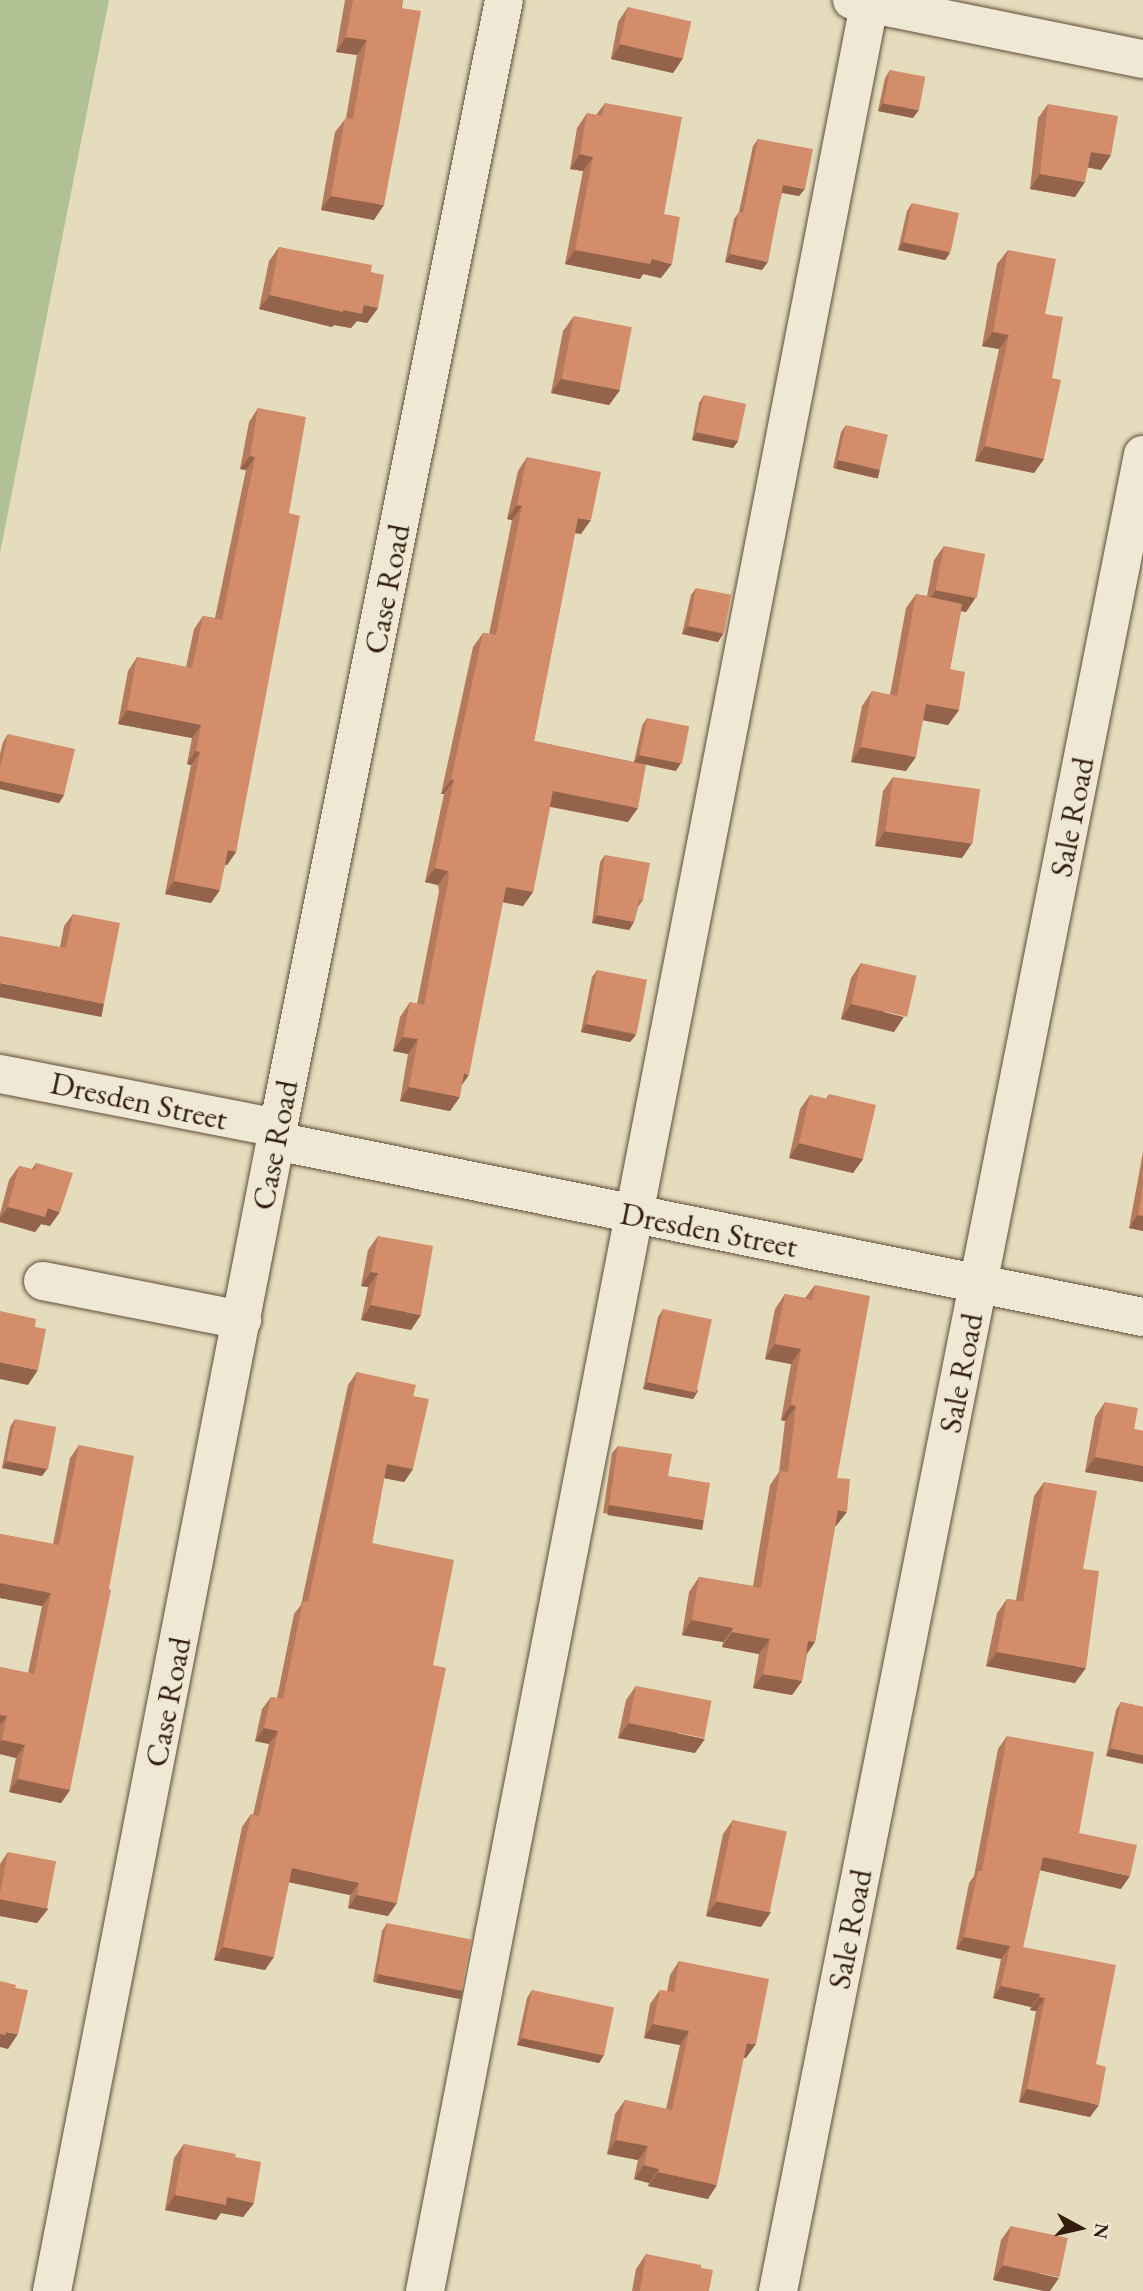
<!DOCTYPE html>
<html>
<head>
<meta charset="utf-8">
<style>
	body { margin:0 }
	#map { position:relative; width:1143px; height:2291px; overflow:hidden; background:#e5dcbd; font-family:"EB Garamond",serif }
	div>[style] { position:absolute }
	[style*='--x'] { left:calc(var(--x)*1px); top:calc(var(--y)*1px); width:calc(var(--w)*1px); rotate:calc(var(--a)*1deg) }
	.green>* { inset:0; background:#b2c193 }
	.roads { filter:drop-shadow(0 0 2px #604c38) drop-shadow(0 0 2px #604c38) }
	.minor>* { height:38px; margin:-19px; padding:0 19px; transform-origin:19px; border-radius:19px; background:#eee8d4 }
	.wall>* { inset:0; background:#b5795c }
	.shaded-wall>* { inset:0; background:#94634b; transform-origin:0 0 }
	.building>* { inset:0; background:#d38d6b; transform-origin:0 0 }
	span { translate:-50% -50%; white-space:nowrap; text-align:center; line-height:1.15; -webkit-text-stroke:6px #eee8d4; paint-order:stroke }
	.street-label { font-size:32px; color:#331c0c }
	.north { position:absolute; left:1045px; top:2193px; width:70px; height:70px; -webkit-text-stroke:5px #eee8d4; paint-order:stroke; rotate:98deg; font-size:19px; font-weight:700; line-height:28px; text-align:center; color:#331c0c }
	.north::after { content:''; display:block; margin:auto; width:24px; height:32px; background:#331c0c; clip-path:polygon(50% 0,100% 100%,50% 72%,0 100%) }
</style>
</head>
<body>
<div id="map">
	<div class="green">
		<div style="clip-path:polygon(0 0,109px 0,0 553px)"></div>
	</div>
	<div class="roads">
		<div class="minor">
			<div style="--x:852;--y:0;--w:297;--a:11.5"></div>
			<div style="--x:0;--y:1074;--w:283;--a:11"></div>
			<div style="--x:276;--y:1141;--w:885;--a:11.48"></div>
			<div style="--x:43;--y:1281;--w:203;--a:11.1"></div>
			<div style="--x:52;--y:2291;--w:1185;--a:-79"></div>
			<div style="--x:278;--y:1128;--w:1150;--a:-78.67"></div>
			<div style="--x:425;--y:2291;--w:2334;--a:-79.01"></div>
			<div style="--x:778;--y:2291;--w:1872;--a:-78.76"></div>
		</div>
	</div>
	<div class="wall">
		<div style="clip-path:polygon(345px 0,403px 0,374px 220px,321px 210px,335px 132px,346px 118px,357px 55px,336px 52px)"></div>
		<div style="clip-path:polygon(628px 7px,683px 58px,673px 73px,611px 59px,618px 22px)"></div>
		<div style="clip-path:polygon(890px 70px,913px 118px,878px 111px,885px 78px)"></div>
		<div style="clip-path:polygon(605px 103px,664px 214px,661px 278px,643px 274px,640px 279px,565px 264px,583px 171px,570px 169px,577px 128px,587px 113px,596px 115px)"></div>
		<div style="clip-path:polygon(1048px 104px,1111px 155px,1101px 170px,1088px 167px,1075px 197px,1030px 189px,1038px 118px)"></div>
		<div style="clip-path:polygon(758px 139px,799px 196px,782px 193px,762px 270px,725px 262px,734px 219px,739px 212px,753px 146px)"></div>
		<div style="clip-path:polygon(912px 203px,950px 253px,945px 260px,898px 250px,907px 211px)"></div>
		<div style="clip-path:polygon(279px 247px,371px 272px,378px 308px,367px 323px,357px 321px,351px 328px,334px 325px,332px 327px,259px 309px,269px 261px)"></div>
		<div style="clip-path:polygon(1008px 250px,1045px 314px,1044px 459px,1034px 473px,975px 461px,999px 349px,982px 346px,997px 264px)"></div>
		<div style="clip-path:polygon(574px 316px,620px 390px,609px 405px,551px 393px,563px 331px)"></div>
		<div style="clip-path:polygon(704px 395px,738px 441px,733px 448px,692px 440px,699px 403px)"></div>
		<div style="clip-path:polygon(258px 408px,289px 513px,236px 852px,227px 865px,225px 865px,211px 903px,165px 894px,191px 765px,187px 764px,192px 738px,118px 724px,128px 671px,137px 657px,186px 667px,194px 629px,203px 616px,215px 618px,246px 470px,240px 469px,249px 422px)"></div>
		<div style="clip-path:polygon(846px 425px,875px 478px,833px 468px,841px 432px)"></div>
		<div style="clip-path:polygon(527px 457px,581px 534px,575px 533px,534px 741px,634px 762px,642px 726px,647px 718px,676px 771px,644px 764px,628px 822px,550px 807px,533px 892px,523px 906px,502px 902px,462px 1084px,450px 1111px,400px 1101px,408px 1054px,393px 1051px,400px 1017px,410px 1002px,417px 1004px,439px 891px,438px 885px,425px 882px,444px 794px,441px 794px,473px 647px,483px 633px,489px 634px,512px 520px,507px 519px,518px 471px)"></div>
		<div style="clip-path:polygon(944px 546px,976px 597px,966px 612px,961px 611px,950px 669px,959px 710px,948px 725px,923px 720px,906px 771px,851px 762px,862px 706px,872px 691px,890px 695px,906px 608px,916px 594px,927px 596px,934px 560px)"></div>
		<div style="clip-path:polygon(696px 588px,723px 634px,718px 642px,682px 634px,691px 595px)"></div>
		<div style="clip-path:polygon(8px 734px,64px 795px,59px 803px,0 789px,0 754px,3px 742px)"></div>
		<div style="clip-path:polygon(893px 777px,972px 843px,962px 858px,875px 846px,883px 791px)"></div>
		<div style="clip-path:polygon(605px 855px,643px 900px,638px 907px,634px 922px,629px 930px,592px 923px,600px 862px)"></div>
		<div style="clip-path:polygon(73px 914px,95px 1016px,60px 947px,64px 926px)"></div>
		<div style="clip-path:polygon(861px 963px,894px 1032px,841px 1019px,851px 978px)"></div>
		<div style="clip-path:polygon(597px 970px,636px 1035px,630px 1042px,581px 1032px,592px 977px)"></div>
		<div style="clip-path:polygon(829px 1094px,863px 1159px,853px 1173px,789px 1158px,800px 1109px,810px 1095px,826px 1099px)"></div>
		<div style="clip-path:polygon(1143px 1152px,1143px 1231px,1129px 1228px)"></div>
		<div style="clip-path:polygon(36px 1163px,50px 1226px,41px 1224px,35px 1232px,0 1222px,0 1214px,9px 1180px,19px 1166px,32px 1169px)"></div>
		<div style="clip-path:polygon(378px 1236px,411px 1330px,361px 1320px,368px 1287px,361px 1286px,368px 1250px)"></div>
		<div style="clip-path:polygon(815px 1285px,837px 1478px,836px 1526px,835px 1526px,815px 1642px,807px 1654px,802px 1681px,792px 1695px,753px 1688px,759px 1654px,722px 1647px,723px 1642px,682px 1635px,689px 1592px,699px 1577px,753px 1586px,770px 1485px,779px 1472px,785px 1421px,781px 1420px,791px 1364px,765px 1359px,775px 1309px,785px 1294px,805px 1298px)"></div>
		<div style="clip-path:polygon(663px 1309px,698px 1391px,693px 1399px,643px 1389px,658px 1317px)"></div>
		<div style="clip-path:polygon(357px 1372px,413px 1396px,413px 1469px,404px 1482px,384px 1478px,372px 1543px,433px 1665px,388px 1916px,348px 1908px,350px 1895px,289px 1882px,265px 1970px,214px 1960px,242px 1827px,251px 1814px,253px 1815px,269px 1744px,255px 1741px,262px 1709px,271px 1697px,277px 1698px,294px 1614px,301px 1605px,348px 1385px)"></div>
		<div style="clip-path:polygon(1105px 1402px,1134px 1429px,1143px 1431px,1143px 1482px,1085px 1472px,1095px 1417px)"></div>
		<div style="clip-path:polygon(15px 1419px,42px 1476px,2px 1468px,10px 1427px)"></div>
		<div style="clip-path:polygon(79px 1445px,70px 1790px,61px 1803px,9px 1792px,16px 1758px,0 1754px,0 1667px,28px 1673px,42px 1606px,0 1598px,0 1534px,53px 1544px,70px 1458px)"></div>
		<div style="clip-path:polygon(618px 1446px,668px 1476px,699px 1528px,603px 1513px,612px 1453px)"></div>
		<div style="clip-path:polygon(1044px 1482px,1083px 1569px,1075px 1683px,986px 1666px,997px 1613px,1007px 1599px,1016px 1600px,1034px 1496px)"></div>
		<div style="clip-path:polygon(636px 1686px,695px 1753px,618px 1738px,626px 1700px)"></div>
		<div style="clip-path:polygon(1121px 1702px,1143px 1707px,1106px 1756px,1116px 1710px)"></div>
		<div style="clip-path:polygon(1007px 1736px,1121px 1889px,1040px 1870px,1023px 1947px,1096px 2064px,1090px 2117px,1019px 2102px,1036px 2011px,1030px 2010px,1031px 2007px,993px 1998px,1001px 1959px,956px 1949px,969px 1883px,974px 1876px,998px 1749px)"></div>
		<div style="clip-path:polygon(733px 1820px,761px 1927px,706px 1916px,723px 1834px)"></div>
		<div style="clip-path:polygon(8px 1852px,48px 1909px,37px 1923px,0 1916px,0 1864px)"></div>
		<div style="clip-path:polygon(387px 1923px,456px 1998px,373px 1982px,382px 1931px)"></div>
		<div style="clip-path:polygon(679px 1961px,746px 2058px,743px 2058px,708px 2199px,648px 2186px,649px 2183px,634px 2179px,638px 2160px,607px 2154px,615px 2114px,625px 2100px,666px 2109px,680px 2045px,644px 2038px,650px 2004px,660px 1990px,667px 1991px,670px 1975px)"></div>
		<div style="clip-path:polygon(532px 1990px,604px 2055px,599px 2063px,517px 2045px,527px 1998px)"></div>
		<div style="clip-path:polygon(184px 2144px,235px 2157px,254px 2203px,243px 2217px,221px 2213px,216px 2220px,165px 2210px,174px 2158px)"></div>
		<div style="clip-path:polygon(1011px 2226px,1050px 2291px,993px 2280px,1001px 2240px)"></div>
		<div style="clip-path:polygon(646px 2254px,701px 2268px,709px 2291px,632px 2291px,636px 2269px)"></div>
	</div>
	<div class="shaded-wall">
		<div style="clip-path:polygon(346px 37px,367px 40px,357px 55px,336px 52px)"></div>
		<div style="clip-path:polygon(621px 44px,683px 58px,673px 73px,611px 59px)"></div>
		<div style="clip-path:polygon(883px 103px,919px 110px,913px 118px,878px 111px)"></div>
		<div style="clip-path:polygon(1091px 152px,1111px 155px,1101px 170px,1080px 166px)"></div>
		<div style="clip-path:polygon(580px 154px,593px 157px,583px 171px,570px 169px)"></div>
		<div style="clip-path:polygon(1040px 174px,1085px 182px,1075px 197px,1030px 189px)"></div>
		<div style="clip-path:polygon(783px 185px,805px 189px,799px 196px,778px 192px)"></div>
		<div style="clip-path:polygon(331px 196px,384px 205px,374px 220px,321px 210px)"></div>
		<div style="clip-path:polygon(903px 242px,950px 253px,945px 260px,898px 250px)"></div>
		<div style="clip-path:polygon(575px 250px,652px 259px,672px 264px,661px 278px,643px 274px,640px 279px,565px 264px)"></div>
		<div style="clip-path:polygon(730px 254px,768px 262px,762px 270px,725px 262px)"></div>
		<div style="clip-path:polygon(270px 295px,343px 310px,364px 305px,378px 308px,367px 323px,357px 321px,351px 328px,334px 325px,332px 327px,259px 309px)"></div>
		<div style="clip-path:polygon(993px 332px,1009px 335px,999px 349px,982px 346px)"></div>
		<div style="clip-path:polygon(561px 379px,620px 390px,609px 405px,551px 393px)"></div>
		<div style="clip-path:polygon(697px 432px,738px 441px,733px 448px,692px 440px)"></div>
		<div style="clip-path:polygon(985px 446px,1044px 459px,1034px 473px,975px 461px)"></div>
		<div style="clip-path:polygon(250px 456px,255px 457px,246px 470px,240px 469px)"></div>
		<div style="left:838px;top:460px;width:43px;height:9px;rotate:13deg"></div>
		<div style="clip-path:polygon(517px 505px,522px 506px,512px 520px,507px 519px)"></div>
		<div style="clip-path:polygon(578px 518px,591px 520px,581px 534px,568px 532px)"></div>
		<div style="clip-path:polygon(936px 590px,976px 597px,966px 612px,925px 604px)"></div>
		<div style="clip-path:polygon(688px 626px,723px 634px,718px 642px,682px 634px)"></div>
		<div style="clip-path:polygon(926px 704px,959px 710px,948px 725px,916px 719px)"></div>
		<div style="clip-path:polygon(127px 710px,201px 725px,192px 738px,118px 724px)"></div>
		<div style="clip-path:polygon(861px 747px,916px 757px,906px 771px,851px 762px)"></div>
		<div style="clip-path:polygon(196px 751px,200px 752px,191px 765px,187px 764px)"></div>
		<div style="clip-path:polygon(639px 755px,681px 763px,676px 771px,634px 762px)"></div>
		<div style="clip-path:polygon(451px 780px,454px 780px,444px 794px,441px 794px)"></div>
		<div style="clip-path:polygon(0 781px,64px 795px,59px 803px,0 789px)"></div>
		<div style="clip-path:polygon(553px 791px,638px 808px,628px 822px,543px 805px)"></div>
		<div style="clip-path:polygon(885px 831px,972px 843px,962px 858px,875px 846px)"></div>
		<div style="clip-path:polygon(228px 850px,236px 852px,227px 865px,219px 863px)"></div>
		<div style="clip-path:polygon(435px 868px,448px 871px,438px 885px,425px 882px)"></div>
		<div style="clip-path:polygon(174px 881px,220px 890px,211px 903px,165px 894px)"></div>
		<div style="clip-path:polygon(506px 887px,533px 892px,523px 906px,496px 901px)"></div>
		<div style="clip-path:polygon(597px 915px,634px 922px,629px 930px,592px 923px)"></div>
		<div style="left:0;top:983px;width:106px;height:14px;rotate:11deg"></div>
		<div style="clip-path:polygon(851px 1004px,904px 1017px,894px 1032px,841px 1019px)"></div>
		<div style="clip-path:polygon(586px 1024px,636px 1035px,630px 1042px,581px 1032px)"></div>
		<div style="clip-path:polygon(403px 1037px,418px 1039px,408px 1054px,393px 1051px)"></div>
		<div style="clip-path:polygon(464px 1073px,469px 1075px,459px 1089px)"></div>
		<div style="clip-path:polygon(409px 1087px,460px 1097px,450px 1111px,400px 1101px)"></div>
		<div style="clip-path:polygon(799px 1143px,863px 1159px,853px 1173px,789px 1158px)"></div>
		<div style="clip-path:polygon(8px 1207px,48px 1208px,60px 1212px,50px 1226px,41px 1224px,35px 1232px,0 1222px,0 1218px)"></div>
		<div style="clip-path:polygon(1138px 1215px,1143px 1216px,1143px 1231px,1129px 1228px)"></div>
		<div style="clip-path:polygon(371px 1272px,378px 1273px,368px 1287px,361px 1286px)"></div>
		<div style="clip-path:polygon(371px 1305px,421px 1315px,411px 1330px,361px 1320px)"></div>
		<div style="clip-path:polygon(775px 1344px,801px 1349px,791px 1364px,765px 1359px)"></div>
		<div style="clip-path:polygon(0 1362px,38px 1370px,28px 1385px,0 1379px)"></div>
		<div style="clip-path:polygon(648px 1382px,698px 1391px,693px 1399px,643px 1389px)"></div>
		<div style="clip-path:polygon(791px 1405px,796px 1406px,785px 1421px,781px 1420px)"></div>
		<div style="clip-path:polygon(1095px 1457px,1143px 1466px,1143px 1482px,1085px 1472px)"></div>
		<div style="clip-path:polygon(7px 1461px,48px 1468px,42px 1476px,2px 1468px)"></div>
		<div style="clip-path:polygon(387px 1464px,413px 1469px,404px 1482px,378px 1477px)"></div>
		<div style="left:609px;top:1505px;width:96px;height:10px;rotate:9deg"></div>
		<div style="clip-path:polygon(838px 1510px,847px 1512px,836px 1526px,828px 1525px)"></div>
		<div style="clip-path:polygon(0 1583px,51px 1593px,42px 1606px,0 1598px)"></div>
		<div style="clip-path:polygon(692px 1620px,733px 1628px,723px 1642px,682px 1635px)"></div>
		<div style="clip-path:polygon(732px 1632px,770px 1639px,759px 1654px,722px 1647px)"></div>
		<div style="clip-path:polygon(808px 1641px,815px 1642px,804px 1657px)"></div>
		<div style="clip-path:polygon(997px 1652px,1086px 1668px,1075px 1683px,986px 1666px)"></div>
		<div style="clip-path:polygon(763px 1674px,802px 1681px,792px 1695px,753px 1688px)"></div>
		<div style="clip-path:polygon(0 1715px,7px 1716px,0 1725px)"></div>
		<div style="clip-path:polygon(629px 1723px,705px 1739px,695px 1753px,618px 1738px)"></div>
		<div style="clip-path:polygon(264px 1728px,278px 1731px,269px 1744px,255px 1741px)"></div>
		<div style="clip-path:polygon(2px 1740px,25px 1745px,16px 1758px,0 1754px,0 1742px)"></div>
		<div style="clip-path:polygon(1111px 1748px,1143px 1755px,1143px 1764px,1106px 1756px)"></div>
		<div style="clip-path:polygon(18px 1779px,70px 1790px,61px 1803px,9px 1792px)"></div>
		<div style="clip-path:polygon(1043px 1857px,1130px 1876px,1121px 1889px,1035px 1869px)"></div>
		<div style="clip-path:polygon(292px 1868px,359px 1883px,350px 1895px,283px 1881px)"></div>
		<div style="clip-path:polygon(357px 1895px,397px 1903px,388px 1916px,348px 1908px)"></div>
		<div style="clip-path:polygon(0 1899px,48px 1909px,37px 1923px,0 1916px)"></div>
		<div style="clip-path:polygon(717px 1901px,771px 1912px,761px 1927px,706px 1916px)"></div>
		<div style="clip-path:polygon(964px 1937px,1010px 1946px,1001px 1959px,956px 1949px)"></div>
		<div style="clip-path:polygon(223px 1947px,274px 1957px,265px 1970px,214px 1960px)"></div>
		<div style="left:378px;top:1974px;width:86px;height:9px;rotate:11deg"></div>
		<div style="clip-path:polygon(1001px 1986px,1040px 1994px,1031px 2007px,993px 1998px)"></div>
		<div style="clip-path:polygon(1039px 1997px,1045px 1998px,1036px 2011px,1030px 2010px)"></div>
		<div style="clip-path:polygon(653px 2024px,689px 2031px,680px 2045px,644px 2038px)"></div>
		<div style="clip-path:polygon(6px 2032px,18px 2034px,8px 2049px,0 2047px,0 2034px)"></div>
		<div style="clip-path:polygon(522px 2038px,604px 2055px,599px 2063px,517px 2045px)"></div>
		<div style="clip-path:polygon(747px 2043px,756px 2044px,746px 2058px,737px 2056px)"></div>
		<div style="clip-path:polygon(1027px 2089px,1099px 2105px,1090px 2117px,1019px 2102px)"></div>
		<div style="clip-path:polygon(616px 2140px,648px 2146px,638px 2160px,607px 2154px)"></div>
		<div style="clip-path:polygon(644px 2165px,659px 2169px,649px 2183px,634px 2179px)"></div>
		<div style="clip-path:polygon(658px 2172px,717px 2185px,708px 2199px,648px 2186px)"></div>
		<div style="clip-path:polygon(175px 2195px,227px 2197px,254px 2203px,243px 2217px,221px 2213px,216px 2220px,165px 2210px)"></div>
		<div style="clip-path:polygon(1003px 2265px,1059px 2278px,1050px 2291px,1044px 2291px,993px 2280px)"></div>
	</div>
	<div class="building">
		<div style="clip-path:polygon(353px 0,403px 0,401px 8px,421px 11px,384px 205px,331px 196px,345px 118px,353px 119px,367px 40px,346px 37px)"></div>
		<div style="left:628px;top:7px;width:65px;height:38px;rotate:13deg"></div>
		<div style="left:890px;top:70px;width:36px;height:34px;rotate:11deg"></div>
		<div style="clip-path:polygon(605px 103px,682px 117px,664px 214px,680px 217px,672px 264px,652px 259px,650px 264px,575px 250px,593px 157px,580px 154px,587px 113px,602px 116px)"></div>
		<div style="clip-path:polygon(1048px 104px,1118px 116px,1111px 155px,1091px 152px,1085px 182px,1040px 174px)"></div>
		<div style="clip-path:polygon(758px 139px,813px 149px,805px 189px,783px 185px,768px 262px,730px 254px,739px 212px,743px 213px)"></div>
		<div style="left:912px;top:203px;width:48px;height:40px;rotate:12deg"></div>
		<div style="clip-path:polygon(279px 247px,372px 265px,371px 272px,384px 275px,378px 308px,364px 305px,362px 314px,343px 310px,343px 312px,270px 295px)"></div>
		<div style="clip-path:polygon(1008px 250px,1056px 259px,1045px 314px,1063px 317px,1052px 378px,1061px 380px,1044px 459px,985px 446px,1009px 335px,993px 332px)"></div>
		<div style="left:574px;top:316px;width:59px;height:64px;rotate:11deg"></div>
		<div style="left:704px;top:395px;width:43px;height:38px;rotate:12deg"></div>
		<div style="clip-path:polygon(258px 408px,306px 417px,289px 513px,300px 516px,236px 852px,228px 850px,220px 890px,174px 881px,200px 752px,196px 751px,201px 725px,127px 710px,137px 657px,192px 668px,203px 616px,222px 620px,255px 457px,250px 456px)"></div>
		<div style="left:846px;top:425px;width:43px;height:36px;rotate:13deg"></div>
		<div style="clip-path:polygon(527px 457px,601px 472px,591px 520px,578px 518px,534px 741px,646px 765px,638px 808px,553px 791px,533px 892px,506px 887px,469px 1075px,464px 1073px,460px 1097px,409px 1087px,418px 1039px,403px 1037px,410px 1002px,424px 1005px,449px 877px,448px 871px,435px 868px,454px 780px,451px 780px,483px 633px,496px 635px,522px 506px,517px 505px)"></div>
		<div style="left:944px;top:546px;width:42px;height:45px;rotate:11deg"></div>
		<div style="left:696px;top:588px;width:36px;height:39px;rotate:11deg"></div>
		<div style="clip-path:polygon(916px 594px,962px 604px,950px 669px,965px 672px,959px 710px,926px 704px,916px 757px,861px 747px,872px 691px,897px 696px)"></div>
		<div style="left:647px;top:718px;width:43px;height:38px;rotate:11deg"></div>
		<div style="clip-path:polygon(8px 734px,75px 749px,64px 795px,0 781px,0 769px)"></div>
		<div style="left:893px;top:777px;width:88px;height:55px;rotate:8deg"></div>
		<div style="clip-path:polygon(605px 855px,650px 863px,643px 900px,639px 899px,634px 922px,597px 915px)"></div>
		<div style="clip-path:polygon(73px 914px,120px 923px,104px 1004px,0 983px,0 936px,66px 948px)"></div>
		<div style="left:861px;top:963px;width:57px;height:42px;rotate:13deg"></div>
		<div style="left:597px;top:970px;width:51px;height:55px;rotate:11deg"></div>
		<div style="clip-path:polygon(829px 1094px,876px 1105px,863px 1159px,799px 1143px,810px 1095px,828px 1099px)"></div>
		<div style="clip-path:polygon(36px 1163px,73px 1173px,60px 1212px,48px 1208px,45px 1217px,8px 1207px,19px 1166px,35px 1170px)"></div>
		<div style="clip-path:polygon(1143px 1187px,1143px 1216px,1138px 1215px)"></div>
		<div style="clip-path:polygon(378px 1236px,433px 1246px,421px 1315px,371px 1305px,378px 1273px,371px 1272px)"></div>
		<div style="clip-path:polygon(815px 1285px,870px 1296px,837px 1478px,850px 1479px,847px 1512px,838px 1510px,815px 1642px,808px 1641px,802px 1681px,763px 1674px,770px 1639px,732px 1632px,733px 1628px,692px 1620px,699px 1577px,761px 1588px,780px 1471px,788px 1472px,796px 1406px,791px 1405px,801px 1349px,775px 1344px,785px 1294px,812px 1300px)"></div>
		<div style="left:663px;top:1309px;width:50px;height:75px;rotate:12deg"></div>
		<div style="clip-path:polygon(0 1311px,36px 1319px,35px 1327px,46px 1329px,38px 1370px,0 1362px)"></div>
		<div style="clip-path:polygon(357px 1372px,416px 1385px,413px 1396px,429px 1399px,413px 1469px,387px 1464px,372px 1543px,454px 1560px,433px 1665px,446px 1668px,397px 1903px,357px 1895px,359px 1883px,292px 1868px,274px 1957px,223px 1947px,251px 1814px,259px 1816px,278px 1731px,264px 1728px,271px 1697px,283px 1699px,303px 1601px,308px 1602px)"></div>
		<div style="clip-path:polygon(1105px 1402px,1138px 1408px,1134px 1429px,1143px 1431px,1143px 1466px,1095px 1457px)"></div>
		<div style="left:15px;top:1419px;width:42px;height:43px;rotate:11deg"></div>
		<div style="clip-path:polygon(79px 1445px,134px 1456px,109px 1589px,111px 1590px,70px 1790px,18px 1779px,25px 1745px,2px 1740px,7px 1716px,0 1715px,0 1667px,34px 1674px,51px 1593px,0 1583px,0 1534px,59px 1545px)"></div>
		<div style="clip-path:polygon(618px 1446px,672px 1454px,668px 1476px,710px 1483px,704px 1520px,609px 1505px)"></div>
		<div style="clip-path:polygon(1044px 1482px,1097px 1491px,1083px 1569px,1099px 1571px,1086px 1668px,997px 1652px,1007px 1599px,1023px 1602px)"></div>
		<div style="left:636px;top:1686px;width:77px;height:38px;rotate:11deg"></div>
		<div style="clip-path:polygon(1121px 1702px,1143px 1707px,1143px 1755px,1111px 1748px)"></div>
		<div style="clip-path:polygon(1007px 1736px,1094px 1752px,1079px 1833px,1137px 1845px,1130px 1876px,1043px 1857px,1023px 1947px,1116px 1965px,1096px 2064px,1106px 2067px,1099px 2105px,1027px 2089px,1045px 1998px,1039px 1997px,1040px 1994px,1001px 1986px,1010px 1946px,964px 1937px,978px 1871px,982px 1871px)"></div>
		<div style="left:733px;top:1820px;width:55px;height:83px;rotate:12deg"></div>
		<div style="left:8px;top:1852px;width:49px;height:48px;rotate:11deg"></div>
		<div style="left:387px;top:1923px;width:86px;height:52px;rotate:11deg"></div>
		<div style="clip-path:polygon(679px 1961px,769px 1979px,756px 2044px,747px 2043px,717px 2185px,658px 2172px,659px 2169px,644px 2165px,648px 2146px,616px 2140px,625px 2100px,672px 2110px,689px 2031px,653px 2024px,660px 1990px,674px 1992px)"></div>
		<div style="clip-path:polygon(0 1981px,16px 1985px,15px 1988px,28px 1990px,18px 2034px,6px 2032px,6px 2035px,0 2034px)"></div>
		<div style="left:532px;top:1990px;width:84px;height:49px;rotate:12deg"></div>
		<div style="clip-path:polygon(184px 2144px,236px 2154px,235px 2157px,261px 2162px,254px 2203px,227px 2197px,226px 2205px,175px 2195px)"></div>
		<div style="left:1011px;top:2226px;width:58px;height:40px;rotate:12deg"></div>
		<div style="clip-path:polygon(646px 2254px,701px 2265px,701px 2268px,713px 2270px,709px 2291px,640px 2291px)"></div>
	</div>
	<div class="street-label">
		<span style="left:387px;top:589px;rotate:-79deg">Case Road</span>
		<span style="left:1072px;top:817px;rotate:-79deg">Sale Road</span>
		<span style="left:139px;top:1101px;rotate:12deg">Dresden Street</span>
		<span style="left:275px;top:1145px;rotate:-79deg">Case Road</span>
		<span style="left:709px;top:1230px;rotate:11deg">Dresden Street</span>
		<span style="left:961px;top:1373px;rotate:-79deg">Sale Road</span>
		<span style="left:168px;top:1702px;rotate:-79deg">Case Road</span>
		<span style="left:850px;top:1929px;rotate:-79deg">Sale Road</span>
	</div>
	<div class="north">N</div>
</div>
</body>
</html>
